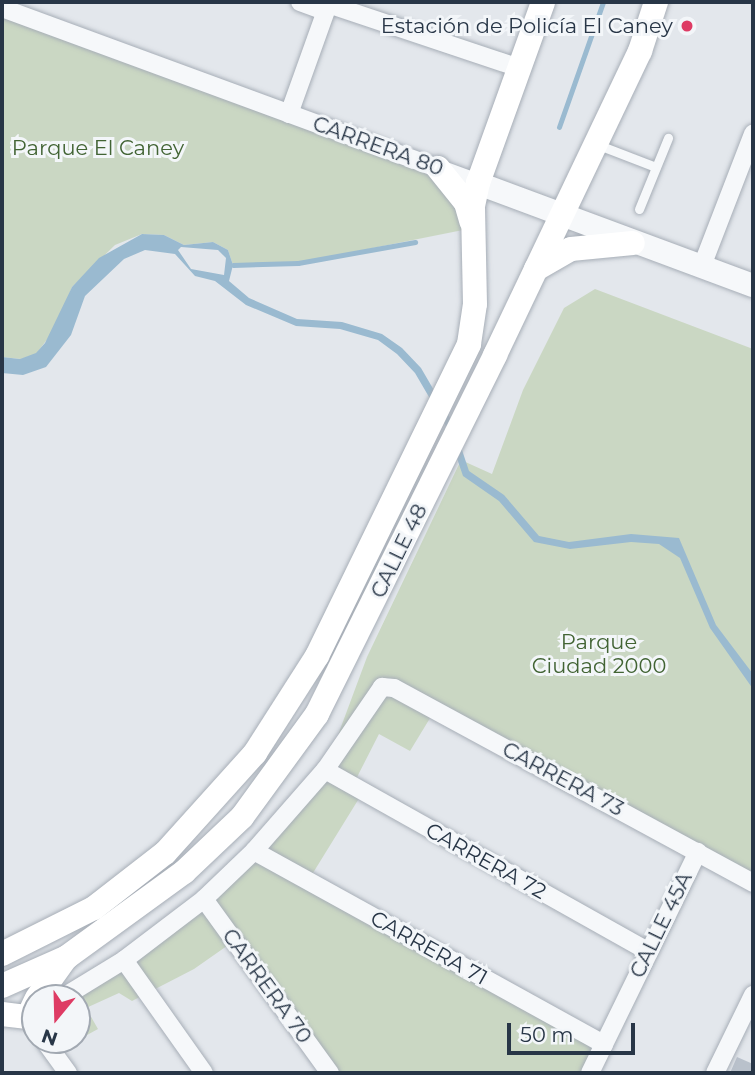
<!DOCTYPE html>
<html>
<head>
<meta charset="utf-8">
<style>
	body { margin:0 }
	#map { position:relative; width:755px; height:1075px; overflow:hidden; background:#e3e7ec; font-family:Montserrat,sans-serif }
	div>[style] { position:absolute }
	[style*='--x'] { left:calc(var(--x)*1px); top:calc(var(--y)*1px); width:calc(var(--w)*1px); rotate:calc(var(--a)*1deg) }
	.green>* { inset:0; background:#cad7c3 }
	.water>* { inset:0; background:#9abad0 }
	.stream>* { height:5px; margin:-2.5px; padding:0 2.5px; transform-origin:2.5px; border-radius:2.5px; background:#9abad0 }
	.building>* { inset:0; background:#b9c1cb }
	.roads { filter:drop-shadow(0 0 2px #a7aeb7) drop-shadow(0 0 2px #a7aeb7) }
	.service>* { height:9px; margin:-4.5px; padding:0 4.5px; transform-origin:4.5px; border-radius:4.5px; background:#f6f8fa }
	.minor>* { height:18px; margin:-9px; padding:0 9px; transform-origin:9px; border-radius:9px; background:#f6f8fa }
	.tertiary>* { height:23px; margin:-11.5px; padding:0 11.5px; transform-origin:11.5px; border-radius:11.5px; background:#f6f8fa }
	.secondary>* { height:24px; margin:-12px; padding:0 12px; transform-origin:12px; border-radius:12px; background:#fff }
	.dots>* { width:19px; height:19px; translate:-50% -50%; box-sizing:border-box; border:4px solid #f3f6f9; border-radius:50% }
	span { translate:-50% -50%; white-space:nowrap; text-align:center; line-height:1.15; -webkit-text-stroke:6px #f3f6f9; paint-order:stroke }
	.poi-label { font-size:21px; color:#283647 }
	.right { translate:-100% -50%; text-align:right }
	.street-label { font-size:21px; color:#283647 }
	.park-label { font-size:21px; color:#426434 }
	.frame { position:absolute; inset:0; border:4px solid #283647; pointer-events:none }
	.north { position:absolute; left:21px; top:984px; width:70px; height:70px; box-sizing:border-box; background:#f3f6f9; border:2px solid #a2a9b2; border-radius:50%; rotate:199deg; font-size:19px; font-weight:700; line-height:28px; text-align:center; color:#283647 }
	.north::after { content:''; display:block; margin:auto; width:24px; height:32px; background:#de3b64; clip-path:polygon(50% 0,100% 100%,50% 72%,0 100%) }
	.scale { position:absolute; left:507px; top:1023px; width:128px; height:32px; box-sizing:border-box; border:4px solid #283647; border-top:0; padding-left:9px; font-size:21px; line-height:24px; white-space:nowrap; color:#283647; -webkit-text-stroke:5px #f3f6f9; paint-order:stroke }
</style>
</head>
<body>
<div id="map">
	<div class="green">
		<div style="clip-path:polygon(2px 8px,438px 168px,473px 228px,298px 263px,233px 265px,228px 250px,213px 242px,184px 245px,164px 235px,142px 234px,115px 245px,72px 287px,55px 329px,36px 354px,21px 359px,2px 357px)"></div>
		<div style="clip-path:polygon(595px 289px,753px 349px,753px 883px,435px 710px,410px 751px,379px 734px,353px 785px,363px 792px,308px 881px,604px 1044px,590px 1073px,330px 1073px,234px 941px,194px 969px,132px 1001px,119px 993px,86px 1008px,98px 1029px,54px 1053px,44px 1040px,77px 1040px,77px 998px,204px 899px,325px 770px,367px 657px,461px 460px,492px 474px,523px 390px,564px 308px)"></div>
	</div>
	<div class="water">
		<div style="clip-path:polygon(evenodd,142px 234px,164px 235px,184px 245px,213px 242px,228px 250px,233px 265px,229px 281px,249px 298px,297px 319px,342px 322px,382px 334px,402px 348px,421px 368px,453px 423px,469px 471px,504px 495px,539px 536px,569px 542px,631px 534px,679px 538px,716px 625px,753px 674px,753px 689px,710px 628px,680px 558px,659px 544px,631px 542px,570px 549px,534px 542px,499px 501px,463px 476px,446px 426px,415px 373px,397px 354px,378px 340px,340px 329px,296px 326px,246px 305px,215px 281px,195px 276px,175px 254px,145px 250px,124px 259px,85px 296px,71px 335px,46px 367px,23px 375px,2px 373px,2px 357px,20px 359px,36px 353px,45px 343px,72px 287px,99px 258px,142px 234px,181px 247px,218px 250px,226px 258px,224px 275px,191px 269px,178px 250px,181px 247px)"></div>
	</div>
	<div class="stream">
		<div style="--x:559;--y:127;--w:133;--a:-70.6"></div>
		<div style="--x:233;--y:265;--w:65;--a:-1.8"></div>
		<div style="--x:298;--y:263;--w:119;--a:-10.2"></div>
	</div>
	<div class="building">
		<div style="clip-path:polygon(737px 1057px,753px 1064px,753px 1073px,730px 1073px)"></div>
	</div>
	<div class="roads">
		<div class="service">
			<div style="--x:596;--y:144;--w:64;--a:21"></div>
			<div style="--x:639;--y:209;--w:77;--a:-67.8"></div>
		</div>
		<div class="minor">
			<div style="--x:300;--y:2;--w:27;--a:20"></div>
			<div style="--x:328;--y:4;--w:201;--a:18.5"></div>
			<div style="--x:2;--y:8;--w:507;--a:20.19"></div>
			<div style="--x:289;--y:114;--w:119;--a:-70.3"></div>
			<div style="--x:702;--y:266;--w:142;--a:-68.9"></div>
			<div style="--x:325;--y:770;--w:369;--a:29.3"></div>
			<div style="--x:254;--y:851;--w:400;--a:28.9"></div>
			<div style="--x:204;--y:899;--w:215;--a:54.1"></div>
			<div style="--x:124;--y:960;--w:138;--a:54.7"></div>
			<div style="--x:62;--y:998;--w:73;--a:-31.5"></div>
			<div style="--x:124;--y:960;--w:101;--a:-37.3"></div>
			<div style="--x:204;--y:899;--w:69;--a:-43.8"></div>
			<div style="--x:254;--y:851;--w:108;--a:-48.8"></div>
			<div style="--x:325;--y:770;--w:101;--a:-55.5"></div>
			<div style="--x:382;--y:687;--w:12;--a:5"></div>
			<div style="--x:394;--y:688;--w:409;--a:28.5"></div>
			<div style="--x:44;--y:1040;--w:41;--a:54"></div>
			<div style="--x:590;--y:1073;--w:246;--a:-64"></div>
			<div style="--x:715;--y:1073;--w:87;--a:-64"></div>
		</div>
		<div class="tertiary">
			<div style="--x:478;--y:183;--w:293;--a:20.4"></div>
		</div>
		<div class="secondary">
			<div style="--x:438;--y:168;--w:45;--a:51.3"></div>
			<div style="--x:466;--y:203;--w:19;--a:74"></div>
			<div style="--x:536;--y:269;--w:40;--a:-29.7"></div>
			<div style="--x:571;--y:249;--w:62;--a:-5.5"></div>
			<div style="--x:2;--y:954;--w:103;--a:-26.6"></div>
			<div style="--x:94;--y:908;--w:90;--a:-37.8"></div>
			<div style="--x:165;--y:853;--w:135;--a:-48"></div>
			<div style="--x:255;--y:753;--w:115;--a:-57.4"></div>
			<div style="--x:317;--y:656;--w:347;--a:-64"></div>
			<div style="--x:469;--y:344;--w:40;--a:-81.5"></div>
			<div style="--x:475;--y:304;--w:98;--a:-91.2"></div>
			<div style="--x:473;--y:206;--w:24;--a:-78"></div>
			<div style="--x:478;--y:183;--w:192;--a:-70.2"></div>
			<div style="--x:2;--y:986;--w:71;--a:-24"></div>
			<div style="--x:67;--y:957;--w:145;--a:-36"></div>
			<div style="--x:184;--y:872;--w:80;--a:-43.5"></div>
			<div style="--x:242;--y:817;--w:127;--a:-53.9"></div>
			<div style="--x:317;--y:714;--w:401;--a:-63.6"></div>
			<div style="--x:495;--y:355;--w:337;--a:-64.5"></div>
			<div style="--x:640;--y:51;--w:52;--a:-71.9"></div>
			<div style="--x:37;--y:998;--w:48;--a:-54.3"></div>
			<div style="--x:2;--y:1014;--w:26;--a:7"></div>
			<div style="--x:28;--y:1017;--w:17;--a:-65"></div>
		</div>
	</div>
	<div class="dots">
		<div style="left:687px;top:26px;background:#de3b64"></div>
	</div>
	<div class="poi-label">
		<span class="right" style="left:673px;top:26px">Estación de Policía El Caney</span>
	</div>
	<div class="street-label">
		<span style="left:378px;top:146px;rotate:20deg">CARRERA 80</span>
		<span style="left:399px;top:551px;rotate:-64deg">CALLE 48</span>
		<span style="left:563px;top:779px;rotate:28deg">CARRERA 73</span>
		<span style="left:486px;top:861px;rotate:29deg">CARRERA 72</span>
		<span style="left:661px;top:925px;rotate:-64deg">CALLE 45A</span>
		<span style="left:429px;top:948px;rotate:29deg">CARRERA 71</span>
		<span style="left:267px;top:986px;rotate:54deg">CARRERA 70</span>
	</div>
	<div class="park-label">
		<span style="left:98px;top:148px">Parque El Caney</span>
		<span style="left:599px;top:654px">Parque<br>Ciudad 2000</span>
	</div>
	<div class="frame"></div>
	<div class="north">N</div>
	<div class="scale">50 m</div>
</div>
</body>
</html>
